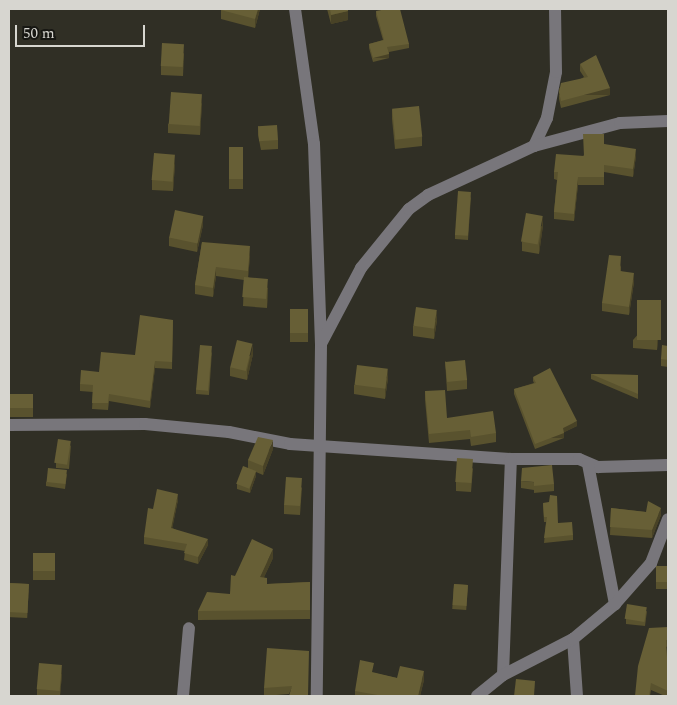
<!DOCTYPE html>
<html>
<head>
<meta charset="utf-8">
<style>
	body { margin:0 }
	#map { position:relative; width:677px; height:705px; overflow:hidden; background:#302f25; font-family:Spectral,serif }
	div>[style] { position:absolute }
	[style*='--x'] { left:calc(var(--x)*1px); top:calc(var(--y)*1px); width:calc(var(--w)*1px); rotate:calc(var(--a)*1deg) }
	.minor>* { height:12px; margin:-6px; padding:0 6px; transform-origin:6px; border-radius:6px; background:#78767b }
	.wall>* { inset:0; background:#59522e; transform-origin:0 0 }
	.shaded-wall>* { inset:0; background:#484226; transform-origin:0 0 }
	.building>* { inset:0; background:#675f36; transform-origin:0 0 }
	span { translate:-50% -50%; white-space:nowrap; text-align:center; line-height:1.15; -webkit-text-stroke:5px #171713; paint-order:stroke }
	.frame { position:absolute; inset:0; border:10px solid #d7d6d0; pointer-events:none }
	.scale { position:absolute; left:15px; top:25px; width:130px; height:22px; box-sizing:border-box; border:2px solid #d7d6d0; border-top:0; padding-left:6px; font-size:15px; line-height:18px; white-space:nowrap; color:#d7d6d0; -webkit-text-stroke:4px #171713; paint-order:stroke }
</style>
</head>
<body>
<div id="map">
	<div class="minor">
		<div style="--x:295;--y:9;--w:136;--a:82"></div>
		<div style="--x:314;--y:144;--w:201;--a:88"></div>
		<div style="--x:321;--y:345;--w:351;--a:90.7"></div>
		<div style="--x:534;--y:146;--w:31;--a:-65"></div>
		<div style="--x:547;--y:118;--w:47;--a:-78.9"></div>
		<div style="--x:556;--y:72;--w:63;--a:-90.9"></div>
		<div style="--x:322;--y:342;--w:84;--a:-62.2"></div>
		<div style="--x:361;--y:268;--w:76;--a:-50.9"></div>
		<div style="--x:409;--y:209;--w:24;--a:-36"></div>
		<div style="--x:428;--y:195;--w:117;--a:-24.8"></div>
		<div style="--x:534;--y:146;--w:89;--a:-15"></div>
		<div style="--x:620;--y:123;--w:48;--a:-2.4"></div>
		<div style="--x:9;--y:425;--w:136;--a:-0.4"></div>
		<div style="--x:145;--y:424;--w:84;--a:5.4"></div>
		<div style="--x:229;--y:432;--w:62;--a:11.1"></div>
		<div style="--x:290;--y:444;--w:222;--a:3.9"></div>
		<div style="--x:511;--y:459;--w:68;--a:0"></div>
		<div style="--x:579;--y:459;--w:21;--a:23"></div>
		<div style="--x:598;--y:467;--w:70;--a:-1.6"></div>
		<div style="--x:588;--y:464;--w:143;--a:79.1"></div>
		<div style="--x:573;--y:639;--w:57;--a:86"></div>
		<div style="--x:503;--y:675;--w:216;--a:-87.9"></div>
		<div style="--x:183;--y:696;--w:68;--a:-85"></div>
		<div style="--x:477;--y:696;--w:33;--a:-39"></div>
		<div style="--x:503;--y:675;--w:79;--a:-27.2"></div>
		<div style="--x:573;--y:639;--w:55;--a:-39.8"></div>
		<div style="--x:615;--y:604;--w:55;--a:-48.7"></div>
		<div style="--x:651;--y:563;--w:47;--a:-68.9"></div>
	</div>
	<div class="wall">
		<div style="clip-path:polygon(260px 9px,255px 28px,221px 19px,221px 10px)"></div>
		<div style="clip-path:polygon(327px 9px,348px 9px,348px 20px,331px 24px)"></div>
		<div style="clip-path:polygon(376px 11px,409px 44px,409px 48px,389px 52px,389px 58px,373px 62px,369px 48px,369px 44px,383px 40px,376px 16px)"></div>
		<div style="clip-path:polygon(184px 53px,183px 76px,161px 75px,161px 66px)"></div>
		<div style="clip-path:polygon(580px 64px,610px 95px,561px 108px,559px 99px,559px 92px,584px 77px,580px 71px)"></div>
		<div style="clip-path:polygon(202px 103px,200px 135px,168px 133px,168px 124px)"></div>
		<div style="clip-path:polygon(392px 109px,422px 137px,422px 146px,395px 149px,392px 119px)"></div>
		<div style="clip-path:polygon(258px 126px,278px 140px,278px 149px,261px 150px,258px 135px)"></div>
		<div style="clip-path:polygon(604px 144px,636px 156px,633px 177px,604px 172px,604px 185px,578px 185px,574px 221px,554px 219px,554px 212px,557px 180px,554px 179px,554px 172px)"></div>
		<div style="left:229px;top:147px;width:14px;height:42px"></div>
		<div style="clip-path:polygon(175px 164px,173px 191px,152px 190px,152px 180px)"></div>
		<div style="clip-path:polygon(471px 196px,468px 240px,455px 239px,455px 235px)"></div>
		<div style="clip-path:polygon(203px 225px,197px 252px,169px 246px,169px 237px)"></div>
		<div style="clip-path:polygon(543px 225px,539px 254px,522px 251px,522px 242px)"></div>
		<div style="clip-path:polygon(202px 242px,250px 256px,248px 277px,268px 288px,267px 308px,243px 306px,244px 280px,216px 276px,213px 297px,195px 294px,195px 285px)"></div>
		<div style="clip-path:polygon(621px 265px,621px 271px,634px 282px,629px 315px,602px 311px,602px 303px)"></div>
		<div style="clip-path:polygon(661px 308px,657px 350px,633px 348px,633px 340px)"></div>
		<div style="left:290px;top:309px;width:18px;height:33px"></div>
		<div style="clip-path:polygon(173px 320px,172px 369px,155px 368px,150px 408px,109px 401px,108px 410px,92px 409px,93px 392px,80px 391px,80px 384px,99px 372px,135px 355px)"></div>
		<div style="clip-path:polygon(437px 320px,434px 339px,413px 336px,413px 326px)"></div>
		<div style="clip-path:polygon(668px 346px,668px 367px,661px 366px,661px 359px)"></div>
		<div style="clip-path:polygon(212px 351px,209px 395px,196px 394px,196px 390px)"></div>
		<div style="clip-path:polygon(253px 354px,247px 380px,230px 376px,230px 367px)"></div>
		<div style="clip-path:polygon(445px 361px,467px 380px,467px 389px,447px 391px)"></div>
		<div style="clip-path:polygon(591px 374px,638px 375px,638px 399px,591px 379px)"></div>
		<div style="clip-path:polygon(533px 377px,577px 426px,564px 432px,564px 438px,535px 449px,514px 394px,514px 389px,534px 383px,533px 381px)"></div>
		<div style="clip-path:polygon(388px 378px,385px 399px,354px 394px,354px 385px)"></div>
		<div style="clip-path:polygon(425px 391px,447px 418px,496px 433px,496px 442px,471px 446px,470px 439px,429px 443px,425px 400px)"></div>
		<div style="left:9px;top:394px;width:24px;height:23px"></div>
		<div style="clip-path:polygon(71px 445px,69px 469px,56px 468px,56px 463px)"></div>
		<div style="clip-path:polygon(273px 449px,263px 475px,256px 472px,256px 476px,250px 493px,237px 489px,237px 484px,248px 468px,248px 460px)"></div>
		<div style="clip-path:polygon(473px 468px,471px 492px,456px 491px,456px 482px)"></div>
		<div style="clip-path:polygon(67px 474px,65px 489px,46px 486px,46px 482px)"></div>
		<div style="clip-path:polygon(521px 481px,554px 484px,554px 491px,534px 493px,534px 490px,521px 488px)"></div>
		<div style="clip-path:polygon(302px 487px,300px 515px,284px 514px,284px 505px)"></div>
		<div style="clip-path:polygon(178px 500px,172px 528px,208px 545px,198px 564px,184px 560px,185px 551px,144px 544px,144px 537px,153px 509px)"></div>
		<div style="clip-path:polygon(543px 503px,558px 523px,573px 535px,573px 540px,544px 543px,546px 522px,544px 522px)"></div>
		<div style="clip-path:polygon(611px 508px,646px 512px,661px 515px,652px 538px,610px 535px)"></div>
		<div style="left:33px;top:553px;width:22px;height:27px"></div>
		<div style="clip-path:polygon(273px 558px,264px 577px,267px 584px,310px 582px,310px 619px,198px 620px,198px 611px,230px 594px,235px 576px)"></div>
		<div style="left:656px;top:566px;width:12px;height:23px"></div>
		<div style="left:9px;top:583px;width:20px;height:34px;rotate:3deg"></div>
		<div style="left:454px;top:584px;width:14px;height:25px;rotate:4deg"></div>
		<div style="clip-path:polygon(647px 611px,645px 626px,626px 624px,626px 619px)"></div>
		<div style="clip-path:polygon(668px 627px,668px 646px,666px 647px,668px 674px,668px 696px,665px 696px,651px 690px,650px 696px,635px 696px)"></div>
		<div style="clip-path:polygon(309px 651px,289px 694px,264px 696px,264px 688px)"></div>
		<div style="clip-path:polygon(374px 673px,397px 678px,424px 680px,420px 696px,355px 696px,355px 691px)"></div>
		<div style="clip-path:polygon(62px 674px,60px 696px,37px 696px,37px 689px)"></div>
	</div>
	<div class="shaded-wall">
		<div style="clip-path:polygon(258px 9px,260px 9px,255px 28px,255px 19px)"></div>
		<div style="clip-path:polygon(348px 11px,348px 20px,331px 24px,331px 15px)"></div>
		<div style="left:389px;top:54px;width:4px;height:16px;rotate:90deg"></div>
		<div style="left:610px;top:88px;width:7px;height:51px;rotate:90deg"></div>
		<div style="clip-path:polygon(202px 94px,202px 103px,200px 135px,200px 126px)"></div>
		<div style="clip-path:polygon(636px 149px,636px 156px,633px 177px,633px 169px)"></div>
		<div style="clip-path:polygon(175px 155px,175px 164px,173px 191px,173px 182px)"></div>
		<div style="clip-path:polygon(578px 177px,578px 185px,574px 221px,574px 214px)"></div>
		<div style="clip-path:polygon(203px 216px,203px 225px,197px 252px,197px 243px)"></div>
		<div style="clip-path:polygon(543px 216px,543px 225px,539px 254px,539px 245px)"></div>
		<div style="clip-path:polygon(250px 246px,250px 256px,248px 280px,248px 271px)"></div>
		<div style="clip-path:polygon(216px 267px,216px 276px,213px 297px,213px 288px)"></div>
		<div style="clip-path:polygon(634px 273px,634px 282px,629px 315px,629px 307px)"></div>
		<div style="clip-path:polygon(268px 279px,268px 288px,267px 308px,267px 299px)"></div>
		<div style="clip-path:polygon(661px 300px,661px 308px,657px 350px,657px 343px)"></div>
		<div style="clip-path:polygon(437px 310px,437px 320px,434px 339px,434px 330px)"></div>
		<div style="clip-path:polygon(253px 344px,253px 354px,247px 380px,247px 371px)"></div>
		<div style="clip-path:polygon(155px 361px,155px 368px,150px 408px,150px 401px)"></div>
		<div style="clip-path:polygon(388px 369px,388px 378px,385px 399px,385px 390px)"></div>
		<div style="clip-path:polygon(577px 421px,577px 426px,563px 433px,563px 428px)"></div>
		<div style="left:564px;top:433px;width:5px;height:31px;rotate:90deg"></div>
		<div style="clip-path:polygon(273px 440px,273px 449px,263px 475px,263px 466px)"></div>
		<div style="clip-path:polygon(256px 471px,256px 476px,250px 493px,250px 488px)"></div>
		<div style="clip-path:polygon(178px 494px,178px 500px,171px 535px,171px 528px)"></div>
		<div style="clip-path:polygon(661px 508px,661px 515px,652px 538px,652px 530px)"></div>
		<div style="clip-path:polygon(208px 539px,208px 545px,198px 564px,198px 557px)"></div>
		<div style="clip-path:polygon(273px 549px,273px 558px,260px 586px,260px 577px)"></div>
		<div style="clip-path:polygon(62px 665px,62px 674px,60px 696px,60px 691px)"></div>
		<div style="clip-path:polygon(424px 671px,424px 680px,420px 696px,418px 696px)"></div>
	</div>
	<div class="building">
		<div style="clip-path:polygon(221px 9px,258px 9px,255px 19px,221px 10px)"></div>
		<div style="clip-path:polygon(330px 9px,348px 9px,348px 11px,331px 15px)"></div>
		<div style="clip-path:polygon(387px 9px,400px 9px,409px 44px,387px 47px,389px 54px,373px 58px,369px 44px,384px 40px,376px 11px)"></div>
		<div style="left:162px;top:43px;width:22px;height:23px;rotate:3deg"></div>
		<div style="clip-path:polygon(596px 55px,610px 88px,561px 101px,559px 92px,561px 83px,588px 77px,580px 64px)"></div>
		<div style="left:171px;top:92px;width:31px;height:32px;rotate:4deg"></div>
		<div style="left:419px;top:106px;width:31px;height:27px;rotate:84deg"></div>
		<div style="left:277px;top:125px;width:15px;height:19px;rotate:86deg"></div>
		<div style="clip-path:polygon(583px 134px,604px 134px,604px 144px,636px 149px,633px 169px,604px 165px,604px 177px,578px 177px,574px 214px,554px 212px,558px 172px,554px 172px,556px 154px,584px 156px)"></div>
		<div style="left:229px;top:147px;width:14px;height:32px"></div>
		<div style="left:154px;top:153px;width:21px;height:27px;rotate:5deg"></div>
		<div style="left:458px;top:191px;width:13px;height:44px;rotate:4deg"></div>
		<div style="left:175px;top:210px;width:29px;height:28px;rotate:12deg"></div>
		<div style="left:526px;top:213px;width:17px;height:29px;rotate:10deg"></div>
		<div style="clip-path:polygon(202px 242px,250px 246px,248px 271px,216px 267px,213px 288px,195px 285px)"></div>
		<div style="clip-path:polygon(609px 255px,621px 256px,620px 271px,634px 273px,629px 307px,602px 303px)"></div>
		<div style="left:244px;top:277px;width:24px;height:20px;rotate:5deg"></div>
		<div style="left:637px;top:300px;width:24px;height:40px"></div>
		<div style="left:416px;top:307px;width:21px;height:19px;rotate:8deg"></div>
		<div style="left:290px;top:309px;width:18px;height:24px"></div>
		<div style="clip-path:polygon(140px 315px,173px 320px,172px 362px,155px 361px,150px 401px,109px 394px,108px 403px,92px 403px,93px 385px,80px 384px,81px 370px,99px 372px,101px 352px,135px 355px)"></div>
		<div style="left:237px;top:340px;width:16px;height:28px;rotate:14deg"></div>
		<div style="left:200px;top:345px;width:12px;height:45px;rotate:5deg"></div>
		<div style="clip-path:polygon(662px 345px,668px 346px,668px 360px,661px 359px)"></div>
		<div style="left:465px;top:360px;width:20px;height:20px;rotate:84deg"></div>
		<div style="left:357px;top:365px;width:31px;height:20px;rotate:7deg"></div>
		<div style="clip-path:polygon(550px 368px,577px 421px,563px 428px,564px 433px,535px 444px,514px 389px,536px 383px,533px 377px)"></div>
		<div style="clip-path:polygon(591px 374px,638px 375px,638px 394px)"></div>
		<div style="clip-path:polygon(445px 390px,447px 418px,493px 411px,496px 433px,471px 437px,470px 430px,429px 434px,425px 391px)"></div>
		<div style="left:9px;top:394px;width:24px;height:14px"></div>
		<div style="clip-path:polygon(258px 437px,273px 440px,263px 466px,248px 460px)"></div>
		<div style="left:58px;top:439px;width:13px;height:24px;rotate:9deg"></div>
		<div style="left:457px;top:458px;width:16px;height:24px;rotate:4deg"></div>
		<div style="clip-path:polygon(552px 465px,554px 484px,534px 486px,534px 482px,521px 481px,522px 468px)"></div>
		<div style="left:243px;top:466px;width:14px;height:19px;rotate:21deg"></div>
		<div style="left:48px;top:468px;width:19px;height:14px;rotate:6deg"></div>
		<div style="left:286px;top:477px;width:16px;height:28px;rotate:4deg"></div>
		<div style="clip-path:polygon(157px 489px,178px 494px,171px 528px,208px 539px,198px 557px,184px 553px,187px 544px,144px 537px,148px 508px,153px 509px)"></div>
		<div style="clip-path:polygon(550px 495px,557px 496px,558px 523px,572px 522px,573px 535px,544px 538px,547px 517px,544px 517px,543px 503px,549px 502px)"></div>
		<div style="clip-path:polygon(648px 501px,661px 508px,652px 530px,610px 527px,611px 508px,646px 512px)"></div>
		<div style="clip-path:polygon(252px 539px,273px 549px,260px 577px,267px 578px,267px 584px,310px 582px,310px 610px,198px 611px,207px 592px,230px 594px,231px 575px,235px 576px)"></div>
		<div style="left:33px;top:553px;width:22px;height:18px"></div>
		<div style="left:656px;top:566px;width:12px;height:16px"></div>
		<div style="left:9px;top:583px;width:20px;height:29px;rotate:3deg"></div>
		<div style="left:454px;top:584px;width:14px;height:21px;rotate:4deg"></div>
		<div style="left:627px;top:604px;width:20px;height:15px;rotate:9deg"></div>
		<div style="clip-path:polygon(668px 627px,668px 640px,666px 640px,668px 674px,668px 691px,651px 683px,649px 696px,635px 696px,638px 666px,649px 628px)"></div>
		<div style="clip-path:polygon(267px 648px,309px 651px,308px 696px,289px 696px,292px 686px,264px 688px)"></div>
		<div style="clip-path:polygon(360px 660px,374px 663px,372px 672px,397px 678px,400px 666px,424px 671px,418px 696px,383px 696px,355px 691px)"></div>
		<div style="left:39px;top:663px;width:23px;height:26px;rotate:5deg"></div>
		<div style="clip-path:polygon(516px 679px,535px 681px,534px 696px,514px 696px)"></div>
	</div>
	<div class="frame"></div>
	<div class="scale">50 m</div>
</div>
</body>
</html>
